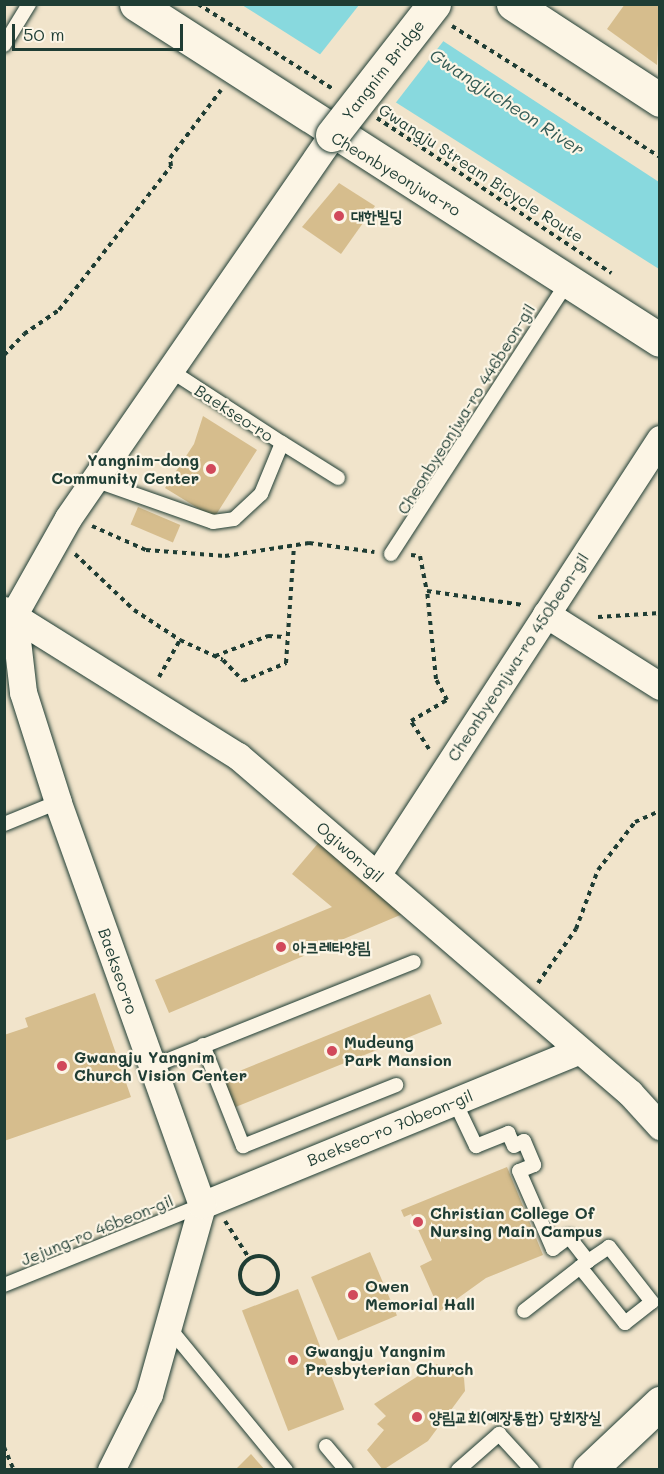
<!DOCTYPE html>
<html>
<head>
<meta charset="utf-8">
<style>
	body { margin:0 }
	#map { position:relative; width:664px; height:1474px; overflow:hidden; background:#f1e4cb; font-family:Mali,"Poor Story",sans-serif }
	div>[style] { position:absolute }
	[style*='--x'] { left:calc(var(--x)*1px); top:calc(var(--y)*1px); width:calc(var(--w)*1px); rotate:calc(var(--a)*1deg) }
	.water>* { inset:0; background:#88d9de }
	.pier>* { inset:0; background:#f1e4cb }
	.building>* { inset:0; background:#d6bd8d; transform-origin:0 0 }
	.path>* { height:4px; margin-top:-2px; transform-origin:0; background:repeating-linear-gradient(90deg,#1f3d34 0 4.5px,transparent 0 9px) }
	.path>.ring { margin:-2px; padding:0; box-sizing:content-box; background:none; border:4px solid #1f3d34; border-radius:50% }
	.roads { filter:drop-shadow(0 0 2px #1f3d34) drop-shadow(0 0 2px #1f3d34) }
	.lane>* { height:14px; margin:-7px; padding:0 7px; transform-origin:7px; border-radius:7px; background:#fcf5e5 }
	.street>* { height:27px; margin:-13.5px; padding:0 13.5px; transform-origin:13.5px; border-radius:13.5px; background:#fcf5e5 }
	.secondary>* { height:33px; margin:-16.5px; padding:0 16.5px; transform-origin:16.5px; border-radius:16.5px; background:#fcf5e5 }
	.bridges { filter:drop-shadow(0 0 2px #1f3d34) drop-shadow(0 0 2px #1f3d34) }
	.secondary-bridge>* { height:33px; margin:-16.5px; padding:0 16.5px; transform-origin:16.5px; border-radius:16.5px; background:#fcf5e5 }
	.dots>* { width:16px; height:16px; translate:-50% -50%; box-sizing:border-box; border:3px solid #fcf5e5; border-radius:50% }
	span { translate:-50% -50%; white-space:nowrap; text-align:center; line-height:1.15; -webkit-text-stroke:4.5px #fcf5e5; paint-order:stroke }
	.street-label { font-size:16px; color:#1f3d34 }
	.poi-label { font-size:16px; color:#1f3d34; font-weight:700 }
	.left { translate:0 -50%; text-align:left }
	.right { translate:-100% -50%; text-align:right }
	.water-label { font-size:18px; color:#345c56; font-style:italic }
	.frame { position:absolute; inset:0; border:6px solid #1f3d34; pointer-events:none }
	.scale { position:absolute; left:12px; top:24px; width:171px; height:27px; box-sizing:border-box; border:3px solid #1f3d34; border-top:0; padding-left:8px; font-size:18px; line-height:21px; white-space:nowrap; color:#1f3d34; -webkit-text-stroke:4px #fcf5e5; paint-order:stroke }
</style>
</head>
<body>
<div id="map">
	<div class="water">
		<div style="clip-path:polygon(242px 5px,388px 5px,659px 182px,659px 269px)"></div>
	</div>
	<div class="pier">
		<div style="clip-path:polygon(393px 4px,445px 39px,394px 105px,318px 57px,359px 5px)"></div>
	</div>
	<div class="building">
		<div style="clip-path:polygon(625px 4px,660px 4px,657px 65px,607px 29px)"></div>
		<div style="clip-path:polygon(339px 183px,375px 206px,341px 254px,302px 227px)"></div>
		<div style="clip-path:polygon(203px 416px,257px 450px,214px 518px,165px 488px,194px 444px)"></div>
		<div style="left:138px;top:507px;width:46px;height:19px;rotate:23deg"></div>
		<div style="clip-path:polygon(320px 841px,405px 913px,169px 1013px,155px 980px,332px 907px,292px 874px)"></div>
		<div style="clip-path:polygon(95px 993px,131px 1097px,4px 1141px,4px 1035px,28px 1027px,25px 1018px)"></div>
		<div style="left:430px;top:994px;width:32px;height:224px;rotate:68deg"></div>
		<div style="clip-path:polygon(507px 1167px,543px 1255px,486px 1278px,440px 1311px,420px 1266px,432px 1260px,411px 1214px,404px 1217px,401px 1210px)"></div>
		<div style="left:370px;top:1252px;width:69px;height:64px;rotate:67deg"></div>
		<div style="left:298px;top:1289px;width:129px;height:60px;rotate:69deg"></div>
		<div style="clip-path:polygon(437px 1364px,441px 1369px,451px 1364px,464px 1378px,465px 1391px,428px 1441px,383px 1470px,367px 1450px,384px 1430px,377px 1424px,386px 1416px,374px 1404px)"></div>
		<div style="clip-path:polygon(251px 1454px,265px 1470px,235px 1470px)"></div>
	</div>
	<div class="path">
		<div style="--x:198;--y:4;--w:160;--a:32.2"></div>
		<div style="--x:452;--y:26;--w:246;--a:32.2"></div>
		<div style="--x:377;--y:118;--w:281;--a:33.5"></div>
		<div style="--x:4;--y:355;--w:29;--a:-46"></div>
		<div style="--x:24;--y:334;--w:42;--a:-34.4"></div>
		<div style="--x:59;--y:310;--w:182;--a:-52.1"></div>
		<div style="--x:171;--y:166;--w:8;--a:-97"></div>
		<div style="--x:170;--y:158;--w:85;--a:-53.1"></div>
		<div style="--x:92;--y:526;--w:59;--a:24"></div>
		<div style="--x:146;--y:550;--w:79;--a:4.3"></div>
		<div style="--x:225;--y:556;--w:85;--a:-8.8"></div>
		<div style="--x:309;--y:543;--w:66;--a:7.9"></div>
		<div style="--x:75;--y:554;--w:81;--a:43.5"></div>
		<div style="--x:134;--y:610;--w:55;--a:33.1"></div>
		<div style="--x:411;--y:555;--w:9;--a:6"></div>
		<div style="--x:420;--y:556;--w:36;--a:79"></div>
		<div style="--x:598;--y:617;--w:62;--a:-3.7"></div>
		<div style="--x:215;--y:656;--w:57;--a:-20.7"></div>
		<div style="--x:268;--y:636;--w:17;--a:3"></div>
		<div style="--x:159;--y:677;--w:43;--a:-60.4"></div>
		<div style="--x:180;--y:640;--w:47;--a:24.9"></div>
		<div style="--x:223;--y:660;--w:29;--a:46"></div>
		<div style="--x:243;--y:681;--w:47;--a:-22.7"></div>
		<div style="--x:286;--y:663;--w:116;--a:-86.1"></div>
		<div style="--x:429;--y:749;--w:33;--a:-123"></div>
		<div style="--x:411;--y:721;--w:42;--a:-30.3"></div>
		<div style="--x:447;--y:700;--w:24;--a:-118"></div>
		<div style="--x:436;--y:679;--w:88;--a:-95.8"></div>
		<div style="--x:427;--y:591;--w:97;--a:8.3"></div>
		<div style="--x:538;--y:983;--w:66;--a:-54.9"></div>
		<div style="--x:576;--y:929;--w:63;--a:-69.6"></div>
		<div style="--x:598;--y:870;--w:61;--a:-52.4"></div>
		<div style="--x:635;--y:822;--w:27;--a:-24"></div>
		<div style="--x:225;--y:1221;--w:44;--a:57"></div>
		<div class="ring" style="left:240px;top:1256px;width:34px;height:34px"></div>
		<div style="--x:4;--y:1447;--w:25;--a:67"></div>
	</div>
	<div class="roads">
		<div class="lane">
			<div style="--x:4;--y:45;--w:48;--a:-58.6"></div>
			<div style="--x:282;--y:443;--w:66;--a:32"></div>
			<div style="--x:94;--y:480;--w:126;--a:19.4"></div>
			<div style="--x:213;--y:522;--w:21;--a:-8"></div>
			<div style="--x:234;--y:519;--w:37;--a:-43"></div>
			<div style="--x:261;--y:494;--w:55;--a:-67.6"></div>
			<div style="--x:282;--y:443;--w:136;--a:-147"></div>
			<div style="--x:391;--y:554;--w:325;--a:-57"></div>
			<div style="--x:4;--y:824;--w:58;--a:-22.2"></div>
			<div style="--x:203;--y:1045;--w:109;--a:68.4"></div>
			<div style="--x:243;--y:1146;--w:165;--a:-21.7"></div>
			<div style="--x:151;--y:1067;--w:283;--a:-21.8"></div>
			<div style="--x:455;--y:1102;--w:49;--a:64.5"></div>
			<div style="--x:476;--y:1146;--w:35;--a:-22"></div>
			<div style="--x:508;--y:1133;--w:14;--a:65"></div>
			<div style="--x:514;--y:1146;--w:11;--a:-27"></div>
			<div style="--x:524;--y:1141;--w:26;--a:67"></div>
			<div style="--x:534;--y:1165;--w:16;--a:158"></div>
			<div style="--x:519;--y:1171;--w:85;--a:66.4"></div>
			<div style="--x:553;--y:1249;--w:20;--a:-37"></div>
			<div style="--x:569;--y:1237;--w:31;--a:52"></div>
			<div style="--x:588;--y:1261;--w:81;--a:142"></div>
			<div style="--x:580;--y:1267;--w:72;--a:51.2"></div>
			<div style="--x:625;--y:1323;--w:34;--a:-38"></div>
			<div style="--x:652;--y:1302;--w:70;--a:-128"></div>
			<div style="--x:609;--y:1247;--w:25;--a:146"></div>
			<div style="--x:4;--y:1285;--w:214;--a:-22"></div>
			<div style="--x:170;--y:1329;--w:183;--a:50.6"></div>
			<div style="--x:326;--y:1446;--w:31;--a:50"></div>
			<div style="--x:458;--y:1470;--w:55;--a:-41.3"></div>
			<div style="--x:499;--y:1434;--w:49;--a:47.5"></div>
		</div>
		<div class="street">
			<div style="--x:4;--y:610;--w:276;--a:32"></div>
			<div style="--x:238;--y:756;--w:517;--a:40.69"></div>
			<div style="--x:630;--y:1093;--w:45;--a:47.7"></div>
			<div style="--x:546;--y:614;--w:135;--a:32.3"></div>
			<div style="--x:377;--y:875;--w:520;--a:-57.01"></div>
			<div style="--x:202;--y:1205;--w:406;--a:-22.3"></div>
			<div style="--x:111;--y:1470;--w:85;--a:-63.4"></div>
			<div style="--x:149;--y:1394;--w:196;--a:-74.3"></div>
			<div style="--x:202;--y:1205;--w:428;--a:-109.7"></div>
			<div style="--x:58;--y:802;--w:115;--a:-107.7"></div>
			<div style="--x:23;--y:692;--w:79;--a:-96.6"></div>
			<div style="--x:14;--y:614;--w:110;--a:-60.6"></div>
			<div style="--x:68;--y:518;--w:465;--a:-55.4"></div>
		</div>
		<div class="secondary">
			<div style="--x:136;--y:4;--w:622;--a:32.67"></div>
			<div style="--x:513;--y:4;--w:176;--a:33.1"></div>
			<div style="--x:589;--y:1470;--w:98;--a:-43.3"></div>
		</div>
	</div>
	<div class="bridges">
		<div class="secondary-bridge">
			<div style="--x:332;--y:135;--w:166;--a:-52.1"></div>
		</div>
	</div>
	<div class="dots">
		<div style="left:339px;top:216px;background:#d1495b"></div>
		<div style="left:211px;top:469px;background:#d1495b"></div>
		<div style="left:281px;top:947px;background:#d1495b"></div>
		<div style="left:332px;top:1051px;background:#d1495b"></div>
		<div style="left:62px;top:1066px;background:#d1495b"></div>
		<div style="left:418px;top:1222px;background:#d1495b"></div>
		<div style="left:353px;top:1295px;background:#d1495b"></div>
		<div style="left:293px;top:1360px;background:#d1495b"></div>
		<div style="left:417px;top:1417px;background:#d1495b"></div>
	</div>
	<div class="street-label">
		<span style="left:383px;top:70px;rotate:-52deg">Yangnim Bridge</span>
		<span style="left:481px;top:173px;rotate:33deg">Gwangju Stream Bicycle Route</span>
		<span style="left:396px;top:174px;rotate:31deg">Cheonbyeonjwa-ro</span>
		<span style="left:466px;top:409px;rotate:-58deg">Cheonbyeonjwa-ro 446beon-gil</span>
		<span style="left:234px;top:413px;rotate:33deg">Baekseo-ro</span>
		<span style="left:518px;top:657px;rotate:-57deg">Cheonbyeonjwa-ro 450beon-gil</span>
		<span style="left:350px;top:852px;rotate:41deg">Ogiwon-gil</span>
		<span style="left:118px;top:971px;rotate:71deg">Baekseo-ro</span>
		<span style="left:390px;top:1128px;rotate:-22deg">Baekseo-ro 70beon-gil</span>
		<span style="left:97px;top:1230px;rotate:-22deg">Jejung-ro 46beon-gil</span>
	</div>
	<div class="poi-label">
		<span class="left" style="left:351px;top:216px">대한빌딩</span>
		<span class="right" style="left:199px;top:469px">Yangnim-dong<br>Community Center</span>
		<span class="left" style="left:293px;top:947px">아크레타양림</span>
		<span class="left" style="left:344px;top:1051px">Mudeung<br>Park Mansion</span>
		<span class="left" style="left:74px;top:1066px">Gwangju Yangnim<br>Church Vision Center</span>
		<span class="left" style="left:430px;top:1222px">Christian College Of<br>Nursing Main Campus</span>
		<span class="left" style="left:365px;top:1295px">Owen<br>Memorial Hall</span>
		<span class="left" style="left:305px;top:1360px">Gwangju Yangnim<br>Presbyterian Church</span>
		<span class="left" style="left:429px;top:1417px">양림교회(예장통합) 당회장실</span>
	</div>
	<div class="water-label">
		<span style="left:507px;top:102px;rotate:33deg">Gwangjucheon River</span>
	</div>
	<div class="frame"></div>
	<div class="scale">50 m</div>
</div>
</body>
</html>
